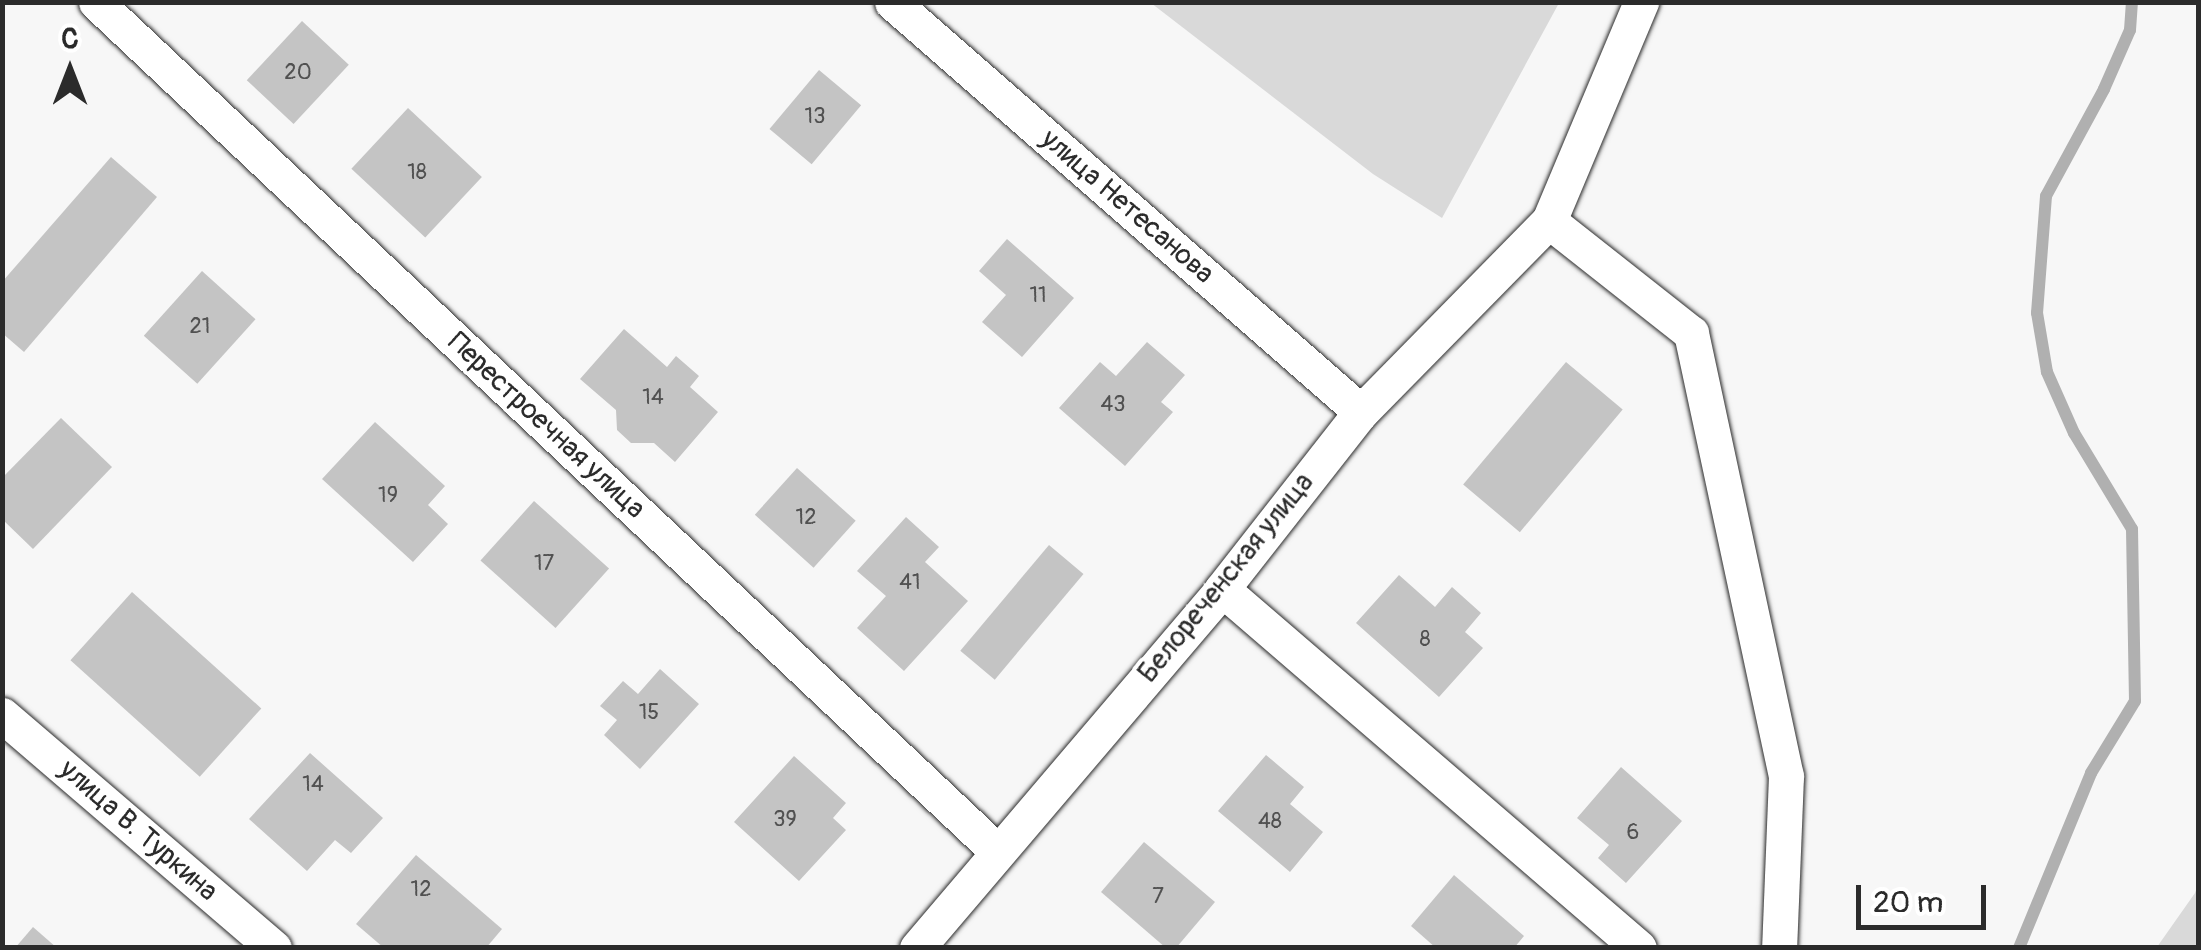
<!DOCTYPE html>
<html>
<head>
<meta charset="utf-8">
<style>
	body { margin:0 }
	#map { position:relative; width:2201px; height:950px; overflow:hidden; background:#f7f7f7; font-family:Pangolin,sans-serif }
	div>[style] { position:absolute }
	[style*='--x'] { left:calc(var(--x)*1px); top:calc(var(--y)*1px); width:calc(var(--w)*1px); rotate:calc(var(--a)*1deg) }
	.green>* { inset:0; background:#d9d9d9 }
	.stream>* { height:12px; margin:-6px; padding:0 6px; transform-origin:6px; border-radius:6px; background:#b0b0b0 }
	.building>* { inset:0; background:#c4c4c4; transform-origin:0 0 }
	.roads { filter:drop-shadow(0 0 2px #2b2b2b) drop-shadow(0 0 2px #2b2b2b) }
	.minor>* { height:35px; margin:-17.5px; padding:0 17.5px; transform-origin:17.5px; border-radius:17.5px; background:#fff }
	span { translate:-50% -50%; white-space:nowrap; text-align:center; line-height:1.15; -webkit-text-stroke:8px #fff; paint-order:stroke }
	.number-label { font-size:22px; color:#515151 }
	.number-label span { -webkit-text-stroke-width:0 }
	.street-label { font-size:28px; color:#2b2b2b }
	.frame { position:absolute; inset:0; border:5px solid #2b2b2b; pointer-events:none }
	.north { position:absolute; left:20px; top:20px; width:100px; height:100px; -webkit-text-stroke:8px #fff; paint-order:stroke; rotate:0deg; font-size:28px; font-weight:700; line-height:40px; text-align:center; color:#2b2b2b }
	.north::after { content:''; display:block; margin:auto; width:35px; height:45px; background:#2b2b2b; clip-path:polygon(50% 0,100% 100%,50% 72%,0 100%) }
	.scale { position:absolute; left:1856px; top:885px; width:130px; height:45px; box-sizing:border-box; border:5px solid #2b2b2b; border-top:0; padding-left:12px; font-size:30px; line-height:35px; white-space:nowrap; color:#2b2b2b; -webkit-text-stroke:8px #fff; paint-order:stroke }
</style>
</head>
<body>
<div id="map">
	<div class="green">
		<div style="clip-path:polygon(1151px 3px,1559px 3px,1442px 218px,1373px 174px)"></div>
		<div style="clip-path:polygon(2198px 884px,2198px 947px,2157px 947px,2195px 893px)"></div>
	</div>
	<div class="stream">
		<div style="--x:2019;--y:948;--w:189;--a:-67.6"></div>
		<div style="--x:2091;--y:773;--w:84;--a:-58.6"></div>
		<div style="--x:2135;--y:701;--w:172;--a:-91"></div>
		<div style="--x:2132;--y:529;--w:112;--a:-121.1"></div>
		<div style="--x:2074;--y:433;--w:67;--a:-113.9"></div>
		<div style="--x:2047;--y:372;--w:60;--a:-99.6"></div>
		<div style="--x:2037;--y:313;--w:117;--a:-85.6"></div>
		<div style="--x:2046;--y:196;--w:122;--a:-61.5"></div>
		<div style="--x:2104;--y:89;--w:64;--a:-66.2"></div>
		<div style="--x:2130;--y:30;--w:28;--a:-86"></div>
	</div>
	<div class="building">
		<div style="left:302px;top:21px;width:64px;height:81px;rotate:43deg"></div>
		<div style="left:819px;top:70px;width:55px;height:77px;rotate:40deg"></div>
		<div style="left:408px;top:108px;width:101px;height:83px;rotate:43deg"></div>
		<div style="clip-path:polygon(111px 157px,157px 197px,24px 352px,2px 333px,2px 282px)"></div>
		<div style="clip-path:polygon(1007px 239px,1074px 298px,1022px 357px,982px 322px,1006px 295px,979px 271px)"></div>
		<div style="left:202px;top:271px;width:72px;height:87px;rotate:42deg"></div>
		<div style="clip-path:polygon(624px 329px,667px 367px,676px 356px,699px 376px,690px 387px,718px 412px,675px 462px,654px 443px,631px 443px,617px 430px,616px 410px,580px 379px)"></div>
		<div style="clip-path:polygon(1147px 342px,1185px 375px,1161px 402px,1173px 412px,1125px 466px,1059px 408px,1100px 362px,1116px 376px)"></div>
		<div style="left:1566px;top:362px;width:74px;height:160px;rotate:40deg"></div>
		<div style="clip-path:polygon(61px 418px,112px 467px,33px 549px,2px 519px,2px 478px)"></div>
		<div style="clip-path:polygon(375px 422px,445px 486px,428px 505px,448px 524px,413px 562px,322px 479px)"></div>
		<div style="left:797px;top:468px;width:79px;height:63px;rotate:42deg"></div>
		<div style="left:534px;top:501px;width:101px;height:80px;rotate:42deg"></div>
		<div style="clip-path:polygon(906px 517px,939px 547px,925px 562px,968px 601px,904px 671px,857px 628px,886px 596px,857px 571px)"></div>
		<div style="left:1049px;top:545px;width:45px;height:138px;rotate:40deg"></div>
		<div style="clip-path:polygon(1399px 575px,1435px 607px,1452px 587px,1481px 613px,1465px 632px,1483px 648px,1439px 697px,1356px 623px)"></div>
		<div style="left:132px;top:592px;width:174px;height:92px;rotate:42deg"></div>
		<div style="clip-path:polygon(660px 669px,699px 704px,640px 769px,604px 735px,617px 720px,600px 706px,623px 681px,638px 694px)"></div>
		<div style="clip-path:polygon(310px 753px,383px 818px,351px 853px,335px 840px,307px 871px,249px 819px)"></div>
		<div style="clip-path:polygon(1266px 755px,1304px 787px,1290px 804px,1323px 832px,1290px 872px,1218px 811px)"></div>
		<div style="clip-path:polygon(794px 756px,846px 803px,833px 818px,846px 830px,799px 881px,734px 822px)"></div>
		<div style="clip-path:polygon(1621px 767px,1682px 821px,1626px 883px,1598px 858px,1609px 845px,1577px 818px)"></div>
		<div style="clip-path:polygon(1144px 842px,1215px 902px,1176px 948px,1166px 948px,1101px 892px)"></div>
		<div style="clip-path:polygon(416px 855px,502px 929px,486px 948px,384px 948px,356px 924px)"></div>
		<div style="clip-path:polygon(1454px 875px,1524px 936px,1514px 948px,1436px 948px,1411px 926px)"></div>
		<div style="clip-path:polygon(33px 927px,57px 948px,15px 948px)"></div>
	</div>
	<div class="roads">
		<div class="minor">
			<div style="--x:96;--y:2;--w:1237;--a:43.3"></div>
			<div style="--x:892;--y:2;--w:623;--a:41.16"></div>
			<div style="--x:1549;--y:221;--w:181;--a:38.3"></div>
			<div style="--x:1691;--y:333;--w:453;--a:77.9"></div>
			<div style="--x:1786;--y:776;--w:172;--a:92.3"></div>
			<div style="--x:1222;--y:589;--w:550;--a:40.73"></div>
			<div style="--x:2;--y:715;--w:358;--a:40.6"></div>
			<div style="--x:917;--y:948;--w:471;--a:-49.6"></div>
			<div style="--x:1222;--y:589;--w:225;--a:-51.9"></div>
			<div style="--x:1361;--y:412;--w:268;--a:-45.5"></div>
			<div style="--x:1549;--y:221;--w:238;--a:-67.2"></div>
		</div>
	</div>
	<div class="number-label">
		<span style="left:298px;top:73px">20</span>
		<span style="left:815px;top:117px">13</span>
		<span style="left:417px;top:173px">18</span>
		<span style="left:1038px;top:296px">11</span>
		<span style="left:200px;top:327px">21</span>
		<span style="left:653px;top:398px">14</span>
		<span style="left:1113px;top:405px">43</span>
		<span style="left:388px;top:496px">19</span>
		<span style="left:806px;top:518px">12</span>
		<span style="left:544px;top:564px">17</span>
		<span style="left:910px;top:583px">41</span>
		<span style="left:1425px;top:640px">8</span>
		<span style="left:649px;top:713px">15</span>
		<span style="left:313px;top:785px">14</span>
		<span style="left:785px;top:820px">39</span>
		<span style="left:1270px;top:822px">48</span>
		<span style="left:1633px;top:833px">6</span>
		<span style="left:421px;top:890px">12</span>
		<span style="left:1158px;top:897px">7</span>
	</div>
	<div class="street-label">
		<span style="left:1127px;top:207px;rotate:41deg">улица Нетесанова</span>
		<span style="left:546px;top:426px;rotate:43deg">Перестроечная улица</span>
		<span style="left:1226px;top:578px;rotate:-51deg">Белореченская улица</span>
		<span style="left:138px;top:831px;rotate:41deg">улица В. Туркина</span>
	</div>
	<div class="frame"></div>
	<div class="north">С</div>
	<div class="scale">20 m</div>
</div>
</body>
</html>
